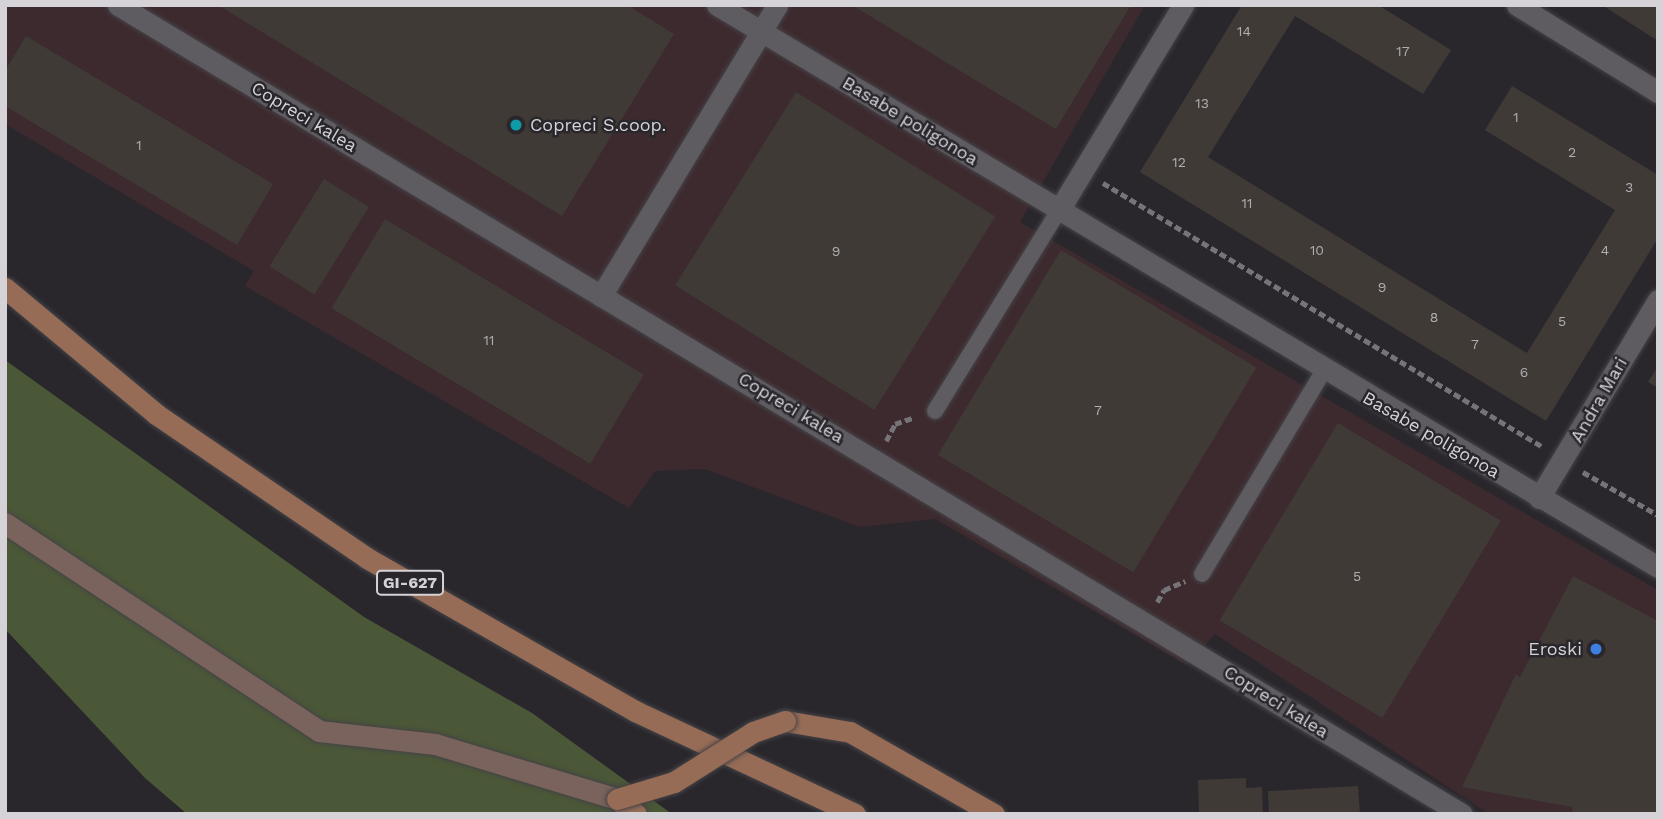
<!DOCTYPE html>
<html>
<head>
<meta charset="utf-8">
<style>
	body { margin:0 }
	#map { position:relative; width:1663px; height:819px; overflow:hidden; background:#29272c; font-family:"Work Sans",sans-serif }
	div>[style] { position:absolute }
	[style*='--x'] { left:calc(var(--x)*1px); top:calc(var(--y)*1px); width:calc(var(--w)*1px); rotate:calc(var(--a)*1deg) }
	.industrial>* { inset:0; background:#3d2a2e }
	.forest>* { inset:0; background:#4b5837 }
	.building>* { inset:0; background:#403a37; transform-origin:0 0 }
	.path>* { height:4.5px; margin-top:-2.25px; transform-origin:0; background:repeating-linear-gradient(90deg,#767479 0 7px,transparent 0 10.5px) }
	.roads { filter:drop-shadow(0 0 2px #454347) drop-shadow(0 0 2px #454347) }
	.lane>* { height:16px; margin:-8px; padding:0 8px; transform-origin:8px; border-radius:8px; background:#5e5b61 }
	.street>* { height:21px; margin:-10.5px; padding:0 10.5px; transform-origin:10.5px; border-radius:10.5px; background:#5e5b61 }
	.secondary>* { height:21px; margin:-10.5px; padding:0 10.5px; transform-origin:10.5px; border-radius:10.5px; background:#7a635c }
	.primary>* { height:21px; margin:-10.5px; padding:0 10.5px; transform-origin:10.5px; border-radius:10.5px; background:#966c56 }
	.bridges { filter:drop-shadow(0 0 2px #454347) drop-shadow(0 0 2px #454347) }
	.primary-bridge>* { height:21px; margin:-10.5px; padding:0 10.5px; transform-origin:10.5px; border-radius:10.5px; background:#966c56 }
	.dots>* { width:19px; height:19px; translate:-50% -50%; box-sizing:border-box; border:4px solid #29272c; border-radius:50% }
	span { translate:-50% -50%; white-space:nowrap; text-align:center; line-height:1.15; -webkit-text-stroke:5px #29272c; paint-order:stroke }
	.number-label { font-size:14px; color:#b0adaf }
	.number-label span { -webkit-text-stroke-width:0 }
	.shield-label span { padding:2px 5px; background:#29272c; border:2px solid; border-radius:5px; -webkit-text-stroke-width:0 }
	.shield-label { font-size:16px; color:#d5d3d7; font-weight:700 }
	.street-label { font-size:18px; color:#d5d3d7 }
	.poi-label { font-size:18px; color:#d5d3d7 }
	.left { translate:0 -50%; text-align:left }
	.right { translate:-100% -50%; text-align:right }
	.frame { position:absolute; inset:0; border:7px solid #d5d3d7; pointer-events:none }
</style>
</head>
<body>
<div id="map">
	<div class="industrial">
		<div style="clip-path:polygon(5px 5px,1145px 5px,1020px 222px,1658px 590px,1658px 814px,1489px 814px,1215px 634px,1187px 665px,935px 519px,860px 527px,705px 469px,655px 471px,629px 508px,245px 286px,254px 271px,5px 124px)"></div>
	</div>
	<div class="forest">
		<div style="clip-path:polygon(5px 360px,364px 617px,532px 713px,672px 814px,187px 814px,145px 778px,5px 629px)"></div>
	</div>
	<div class="building">
		<div style="clip-path:polygon(218px 5px,627px 5px,674px 34px,562px 216px)"></div>
		<div style="clip-path:polygon(852px 5px,1131px 5px,1056px 129px)"></div>
		<div style="clip-path:polygon(1242px 5px,1378px 5px,1451px 50px,1423px 94px,1295px 16px,1208px 157px,1527px 353px,1615px 210px,1485px 130px,1512px 86px,1658px 175px,1658px 238px,1546px 421px,1140px 172px)"></div>
		<div style="clip-path:polygon(1602px 5px,1658px 5px,1658px 41px)"></div>
		<div style="clip-path:polygon(26px 36px,273px 184px,237px 245px,5px 106px,5px 71px)"></div>
		<div style="left:796px;top:92px;width:235px;height:228px;rotate:32deg"></div>
		<div style="left:324px;top:179px;width:53px;height:103px;rotate:32deg"></div>
		<div style="left:385px;top:219px;width:302px;height:104px;rotate:31deg"></div>
		<div style="left:1061px;top:250px;width:228px;height:239px;rotate:31deg"></div>
		<div style="clip-path:polygon(1658px 366px,1658px 388px,1648px 382px)"></div>
		<div style="left:1338px;top:423px;width:190px;height:230px;rotate:31deg"></div>
		<div style="clip-path:polygon(1573px 576px,1658px 621px,1658px 814px,1573px 814px,1572px 807px,1462px 787px,1516px 674px,1520px 677px)"></div>
		<div style="clip-path:polygon(1246px 778px,1246px 788px,1262px 787px,1263px 814px,1199px 814px,1198px 780px)"></div>
		<div style="clip-path:polygon(1358px 786px,1360px 814px,1269px 814px,1268px 791px)"></div>
	</div>
	<div class="path">
		<div style="--x:1103;--y:183;--w:513;--a:30.96"></div>
		<div style="--x:886;--y:441;--w:19;--a:-62"></div>
		<div style="--x:895;--y:424;--w:21;--a:-19"></div>
		<div style="--x:1583;--y:472;--w:86;--a:29.8"></div>
		<div style="--x:1157;--y:602;--w:14;--a:-60"></div>
		<div style="--x:1164;--y:590;--w:23;--a:-23"></div>
	</div>
	<div class="roads">
		<div class="lane">
			<div style="--x:935;--y:411;--w:236;--a:-58.3"></div>
			<div style="--x:1202;--y:574;--w:235;--a:-59.1"></div>
		</div>
		<div class="street">
			<div style="--x:118;--y:5;--w:1569;--a:31.05"></div>
			<div style="--x:717;--y:5;--w:1096;--a:30.85"></div>
			<div style="--x:1517;--y:5;--w:166;--a:31.7"></div>
			<div style="--x:1059;--y:210;--w:240;--a:-58.8"></div>
			<div style="--x:601;--y:296;--w:340;--a:-58.8"></div>
			<div style="--x:1539;--y:498;--w:231;--a:-59"></div>
		</div>
		<div class="secondary">
			<div style="--x:5;--y:523;--w:377;--a:33.5"></div>
			<div style="--x:319;--y:731;--w:117;--a:6.4"></div>
			<div style="--x:435;--y:744;--w:190;--a:16.8"></div>
		</div>
		<div class="primary">
			<div style="--x:5;--y:288;--w:197;--a:39.8"></div>
			<div style="--x:156;--y:414;--w:255;--a:34.3"></div>
			<div style="--x:367;--y:558;--w:309;--a:29.7"></div>
			<div style="--x:635;--y:711;--w:243;--a:25.1"></div>
			<div style="--x:785;--y:721;--w:66;--a:9.6"></div>
			<div style="--x:850;--y:732;--w:166;--a:29.7"></div>
			<div style="--x:617;--y:799;--w:24;--a:38"></div>
		</div>
	</div>
	<div class="bridges">
		<div class="primary-bridge">
			<div style="--x:617;--y:799;--w:59;--a:-16.6"></div>
			<div style="--x:674;--y:782;--w:93;--a:-32.3"></div>
			<div style="--x:753;--y:732;--w:34;--a:-19"></div>
		</div>
	</div>
	<div class="dots">
		<div style="left:516px;top:125px;background:#0f9aa8"></div>
		<div style="left:1596px;top:649px;background:#3f7fe0"></div>
	</div>
	<div class="number-label">
		<span style="left:1244px;top:31px">14</span>
		<span style="left:1403px;top:51px">17</span>
		<span style="left:1202px;top:103px">13</span>
		<span style="left:1516px;top:117px">1</span>
		<span style="left:139px;top:145px">1</span>
		<span style="left:1572px;top:152px">2</span>
		<span style="left:1179px;top:162px">12</span>
		<span style="left:1629px;top:187px">3</span>
		<span style="left:1247px;top:203px">11</span>
		<span style="left:1317px;top:250px">10</span>
		<span style="left:1605px;top:250px">4</span>
		<span style="left:836px;top:251px">9</span>
		<span style="left:1382px;top:287px">9</span>
		<span style="left:1434px;top:317px">8</span>
		<span style="left:1562px;top:321px">5</span>
		<span style="left:489px;top:340px">11</span>
		<span style="left:1475px;top:344px">7</span>
		<span style="left:1524px;top:372px">6</span>
		<span style="left:1098px;top:410px">7</span>
		<span style="left:1357px;top:576px">5</span>
	</div>
	<div class="shield-label">
		<span style="left:410px;top:583px">GI-627</span>
	</div>
	<div class="street-label">
		<span style="left:304px;top:117px;rotate:31deg">Copreci kalea</span>
		<span style="left:910px;top:121px;rotate:31deg">Basabe poligonoa</span>
		<span style="left:1599px;top:400px;rotate:-60deg">Andra Mari</span>
		<span style="left:791px;top:408px;rotate:31deg">Copreci kalea</span>
		<span style="left:1431px;top:435px;rotate:30deg">Basabe poligonoa</span>
		<span style="left:1276px;top:702px;rotate:32deg">Copreci kalea</span>
	</div>
	<div class="poi-label">
		<span class="left" style="left:530px;top:125px">Copreci S.coop.</span>
		<span class="right" style="left:1582px;top:649px">Eroski</span>
	</div>
	<div class="frame"></div>
</div>
</body>
</html>
